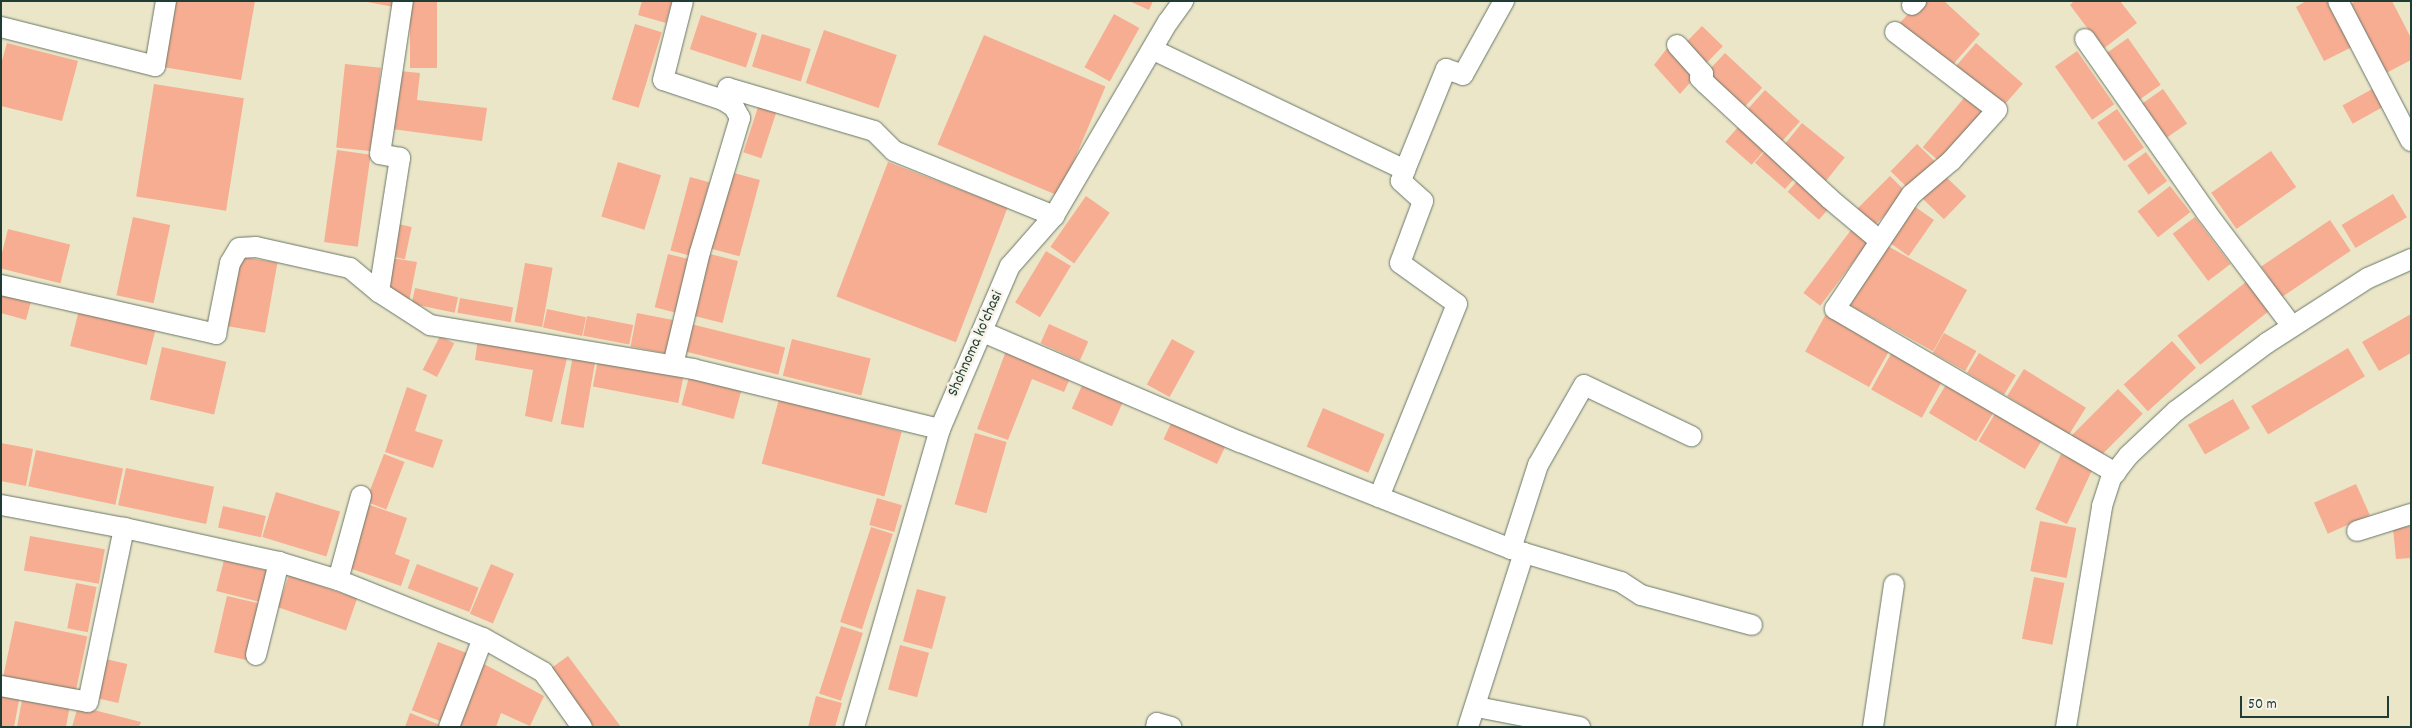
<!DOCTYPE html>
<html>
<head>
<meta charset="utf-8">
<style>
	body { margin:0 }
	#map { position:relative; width:2412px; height:728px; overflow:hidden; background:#ece6c9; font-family:Dekko,sans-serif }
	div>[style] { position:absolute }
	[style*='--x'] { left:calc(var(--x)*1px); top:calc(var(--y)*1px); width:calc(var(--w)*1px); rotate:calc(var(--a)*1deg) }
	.building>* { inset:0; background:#f6ad92; transform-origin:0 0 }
	.roads { filter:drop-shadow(0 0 1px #677868) drop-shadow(0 0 1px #677868) }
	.minor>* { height:20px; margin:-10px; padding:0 10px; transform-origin:10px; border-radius:10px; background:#fff }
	span { translate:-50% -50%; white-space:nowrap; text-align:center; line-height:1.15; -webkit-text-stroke:5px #f7f3e8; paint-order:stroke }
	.street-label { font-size:16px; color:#1f3d34 }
	.frame { position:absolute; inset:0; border:2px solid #1f3d34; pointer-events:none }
	.scale { position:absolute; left:2240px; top:696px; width:149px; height:22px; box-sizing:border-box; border:2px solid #1f3d34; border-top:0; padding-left:6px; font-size:15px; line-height:18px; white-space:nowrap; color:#1f3d34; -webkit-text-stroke:4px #f7f3e8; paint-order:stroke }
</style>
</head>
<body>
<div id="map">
	<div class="building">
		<div style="clip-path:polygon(175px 1px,255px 1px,241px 80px,163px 67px)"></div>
		<div style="clip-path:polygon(362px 1px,395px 1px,394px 7px)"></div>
		<div style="left:410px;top:1px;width:27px;height:67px"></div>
		<div style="clip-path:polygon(642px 1px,672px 1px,666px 23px,638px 15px)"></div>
		<div style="clip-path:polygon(1129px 1px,1153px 1px,1149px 10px)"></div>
		<div style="clip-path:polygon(1920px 1px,1944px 1px,1980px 34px,1948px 70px,1898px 25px)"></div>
		<div style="clip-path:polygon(2074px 1px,2120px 1px,2137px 23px,2103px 49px,2070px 5px)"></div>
		<div style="clip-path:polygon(2306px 1px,2328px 1px,2352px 47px,2324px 61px,2296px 7px)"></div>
		<div style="clip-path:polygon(2356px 1px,2392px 1px,2411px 38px,2411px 60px,2386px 73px,2351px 4px)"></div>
		<div style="left:1114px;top:14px;width:29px;height:61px;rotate:29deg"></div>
		<div style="left:701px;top:15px;width:59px;height:36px;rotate:18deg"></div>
		<div style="left:635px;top:24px;width:28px;height:79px;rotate:17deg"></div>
		<div style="left:1702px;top:26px;width:29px;height:29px;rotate:44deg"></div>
		<div style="left:824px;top:30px;width:77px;height:56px;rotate:19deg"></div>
		<div style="left:762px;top:34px;width:51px;height:34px;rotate:17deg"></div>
		<div style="left:984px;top:35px;width:132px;height:119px;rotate:23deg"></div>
		<div style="left:2128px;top:38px;width:57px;height:27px;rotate:55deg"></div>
		<div style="clip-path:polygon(7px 43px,78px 61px,62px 121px,1px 106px,1px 64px)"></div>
		<div style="left:1976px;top:43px;width:62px;height:30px;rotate:41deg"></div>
		<div style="clip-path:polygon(1668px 47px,1696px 76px,1680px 94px,1654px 65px)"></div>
		<div style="left:2077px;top:51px;width:65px;height:27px;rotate:55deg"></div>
		<div style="left:1725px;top:53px;width:51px;height:31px;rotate:43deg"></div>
		<div style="left:345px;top:64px;width:36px;height:84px;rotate:6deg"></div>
		<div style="clip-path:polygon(400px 71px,420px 73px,417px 100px,487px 108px,482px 141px,392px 129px)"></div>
		<div style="left:154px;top:84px;width:91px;height:114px;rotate:9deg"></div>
		<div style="left:2374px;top:88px;width:21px;height:36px;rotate:61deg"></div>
		<div style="left:2163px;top:89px;width:42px;height:25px;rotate:55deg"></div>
		<div style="left:1765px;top:90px;width:47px;height:32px;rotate:42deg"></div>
		<div style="left:1969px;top:92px;width:23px;height:72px;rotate:40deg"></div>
		<div style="left:760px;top:101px;width:19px;height:54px;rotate:18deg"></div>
		<div style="left:2117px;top:109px;width:47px;height:24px;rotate:55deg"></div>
		<div style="left:1802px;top:123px;width:55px;height:32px;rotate:39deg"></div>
		<div style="left:1739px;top:126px;width:35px;height:21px;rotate:41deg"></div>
		<div style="left:1917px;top:144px;width:28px;height:38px;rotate:44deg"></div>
		<div style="left:337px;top:150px;width:34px;height:93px;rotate:8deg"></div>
		<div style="left:1766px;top:150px;width:40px;height:17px;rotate:41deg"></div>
		<div style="left:2271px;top:151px;width:44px;height:73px;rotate:55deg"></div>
		<div style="left:2146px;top:152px;width:36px;height:23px;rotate:54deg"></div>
		<div style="left:618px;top:162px;width:45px;height:57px;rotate:17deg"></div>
		<div style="left:888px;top:162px;width:128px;height:144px;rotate:21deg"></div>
		<div style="left:730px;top:172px;width:31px;height:79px;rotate:15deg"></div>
		<div style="left:1941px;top:172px;width:35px;height:32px;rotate:44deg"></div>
		<div style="left:1890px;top:176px;width:24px;height:47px;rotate:45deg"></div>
		<div style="left:690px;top:177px;width:20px;height:76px;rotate:15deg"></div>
		<div style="left:1799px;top:179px;width:42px;height:17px;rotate:42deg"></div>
		<div style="left:2170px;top:186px;width:33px;height:41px;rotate:52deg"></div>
		<div style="left:2393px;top:194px;width:27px;height:60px;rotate:59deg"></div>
		<div style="left:1086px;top:196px;width:29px;height:62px;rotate:35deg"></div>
		<div style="left:1911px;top:204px;width:28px;height:44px;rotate:35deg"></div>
		<div style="left:133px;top:217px;width:38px;height:80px;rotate:12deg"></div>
		<div style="left:2195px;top:217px;width:59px;height:28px;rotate:53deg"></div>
		<div style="left:2330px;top:220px;width:37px;height:83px;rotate:56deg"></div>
		<div style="left:398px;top:224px;width:14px;height:33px;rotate:12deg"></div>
		<div style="left:8px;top:229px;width:64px;height:40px;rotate:14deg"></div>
		<div style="left:1851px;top:230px;width:21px;height:79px;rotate:37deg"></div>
		<div style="left:1884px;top:244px;width:95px;height:70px;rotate:29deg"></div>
		<div style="left:1046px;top:251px;width:29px;height:60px;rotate:31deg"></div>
		<div style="left:706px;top:253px;width:33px;height:64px;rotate:14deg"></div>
		<div style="left:668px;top:254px;width:21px;height:55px;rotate:14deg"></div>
		<div style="left:239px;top:256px;width:39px;height:71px;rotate:10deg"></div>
		<div style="clip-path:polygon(392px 258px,417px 262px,409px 302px,387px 285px)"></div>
		<div style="left:525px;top:263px;width:28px;height:60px;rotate:10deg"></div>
		<div style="left:2246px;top:282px;width:37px;height:87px;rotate:52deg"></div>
		<div style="left:415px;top:288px;width:44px;height:16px;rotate:12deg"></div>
		<div style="clip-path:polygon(1px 290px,32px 298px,26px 320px,1px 313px)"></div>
		<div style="left:460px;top:298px;width:54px;height:15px;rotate:10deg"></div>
		<div style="left:547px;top:309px;width:40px;height:19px;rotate:12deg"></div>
		<div style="left:79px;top:310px;width:79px;height:37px;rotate:14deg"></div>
		<div style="left:637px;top:313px;width:38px;height:34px;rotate:11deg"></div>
		<div style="left:1826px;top:314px;width:73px;height:43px;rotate:29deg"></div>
		<div style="clip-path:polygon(2411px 314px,2411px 353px,2379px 371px,2362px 342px)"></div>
		<div style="left:587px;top:316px;width:47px;height:20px;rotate:11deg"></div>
		<div style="left:691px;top:324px;width:97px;height:28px;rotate:14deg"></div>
		<div style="left:1049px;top:324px;width:43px;height:21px;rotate:24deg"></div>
		<div style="left:1944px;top:333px;width:37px;height:23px;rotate:29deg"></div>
		<div style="left:440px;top:336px;width:16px;height:38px;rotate:27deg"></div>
		<div style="clip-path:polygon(478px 338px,568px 354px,552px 422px,525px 416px,533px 370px,475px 360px)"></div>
		<div style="left:792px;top:339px;width:81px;height:38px;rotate:14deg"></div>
		<div style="left:1172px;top:339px;width:26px;height:52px;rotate:29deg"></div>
		<div style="left:2172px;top:341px;width:36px;height:65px;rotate:48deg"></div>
		<div style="left:162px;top:347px;width:66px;height:54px;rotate:13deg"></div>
		<div style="clip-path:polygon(1007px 348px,1072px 374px,1064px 392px,1032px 379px,1008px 440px,977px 429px)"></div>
		<div style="left:2348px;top:348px;width:33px;height:113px;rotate:59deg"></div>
		<div style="left:1892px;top:352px;width:58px;height:43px;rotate:29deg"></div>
		<div style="left:1979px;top:353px;width:43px;height:23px;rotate:31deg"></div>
		<div style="left:573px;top:355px;width:23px;height:70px;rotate:10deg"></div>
		<div style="left:598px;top:360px;width:87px;height:27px;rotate:11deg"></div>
		<div style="left:2024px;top:369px;width:73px;height:32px;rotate:32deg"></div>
		<div style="left:689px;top:377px;width:54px;height:29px;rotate:15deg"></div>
		<div style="left:1084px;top:381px;width:44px;height:30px;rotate:24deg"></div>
		<div style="left:1947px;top:383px;width:55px;height:35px;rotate:31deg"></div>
		<div style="clip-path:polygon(407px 387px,427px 395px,415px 431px,443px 440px,433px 468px,385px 452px)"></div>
		<div style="left:2118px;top:389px;width:35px;height:66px;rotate:45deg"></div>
		<div style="left:779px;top:399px;width:127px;height:67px;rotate:15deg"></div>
		<div style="left:2233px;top:399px;width:34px;height:52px;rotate:60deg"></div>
		<div style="left:1323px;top:408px;width:67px;height:42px;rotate:23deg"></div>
		<div style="left:1996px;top:412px;width:54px;height:34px;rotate:31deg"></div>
		<div style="left:1172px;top:421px;width:59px;height:20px;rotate:25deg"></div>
		<div style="left:975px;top:433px;width:33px;height:74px;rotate:16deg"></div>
		<div style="clip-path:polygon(1px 443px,33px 449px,26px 486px,1px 481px)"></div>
		<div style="left:36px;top:450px;width:89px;height:37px;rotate:12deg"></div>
		<div style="left:384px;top:454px;width:22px;height:51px;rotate:21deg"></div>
		<div style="left:2061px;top:454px;width:35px;height:61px;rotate:25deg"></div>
		<div style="left:126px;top:468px;width:90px;height:38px;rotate:12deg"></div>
		<div style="left:2356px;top:484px;width:34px;height:46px;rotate:66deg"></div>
		<div style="left:276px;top:492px;width:67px;height:47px;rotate:17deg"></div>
		<div style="left:877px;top:498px;width:26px;height:28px;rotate:16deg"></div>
		<div style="clip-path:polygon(367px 504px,407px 518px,395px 554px,410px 560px,401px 586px,349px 568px)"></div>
		<div style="left:223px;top:506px;width:44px;height:22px;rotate:13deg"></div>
		<div style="left:2040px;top:521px;width:37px;height:51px;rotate:11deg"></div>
		<div style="clip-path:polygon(2411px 526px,2411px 558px,2396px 559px,2393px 528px)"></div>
		<div style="left:871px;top:527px;width:23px;height:100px;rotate:18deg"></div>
		<div style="left:30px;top:536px;width:76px;height:35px;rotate:10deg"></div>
		<div style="left:224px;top:560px;width:46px;height:32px;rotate:14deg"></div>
		<div style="left:417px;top:564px;width:66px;height:26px;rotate:21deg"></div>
		<div style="left:491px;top:564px;width:25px;height:54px;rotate:23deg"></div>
		<div style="left:289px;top:575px;width:72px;height:34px;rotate:19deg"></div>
		<div style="left:2034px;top:577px;width:31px;height:63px;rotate:11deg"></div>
		<div style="left:76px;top:583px;width:21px;height:46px;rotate:11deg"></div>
		<div style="left:917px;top:589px;width:30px;height:54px;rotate:15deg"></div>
		<div style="left:227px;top:596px;width:35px;height:58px;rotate:13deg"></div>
		<div style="left:15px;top:621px;width:74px;height:56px;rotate:12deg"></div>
		<div style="left:841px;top:626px;width:23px;height:71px;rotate:18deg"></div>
		<div style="left:438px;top:642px;width:33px;height:73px;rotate:21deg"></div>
		<div style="left:900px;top:645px;width:30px;height:46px;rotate:15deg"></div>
		<div style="clip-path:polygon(568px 656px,621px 727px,594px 727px,550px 669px)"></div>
		<div style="left:101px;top:658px;width:27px;height:40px;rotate:13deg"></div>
		<div style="clip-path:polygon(484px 664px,544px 696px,530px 726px,501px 713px,496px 727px,458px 727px)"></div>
		<div style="clip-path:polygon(1px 691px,20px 695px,14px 727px,1px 726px)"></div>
		<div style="clip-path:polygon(23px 695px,70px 705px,66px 727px,17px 727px)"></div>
		<div style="clip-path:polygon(816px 696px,842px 703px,835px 727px,808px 727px)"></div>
		<div style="clip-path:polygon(78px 706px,141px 722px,139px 727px,72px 727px)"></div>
		<div style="clip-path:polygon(410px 713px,440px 725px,440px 727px,405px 727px)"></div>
	</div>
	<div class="roads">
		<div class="minor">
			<div style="--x:2338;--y:1;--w:158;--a:62.5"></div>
			<div style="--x:1912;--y:5;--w:6;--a:-45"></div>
			<div style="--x:1;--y:27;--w:159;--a:14.2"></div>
			<div style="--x:155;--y:66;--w:66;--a:-80.4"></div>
			<div style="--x:1895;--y:32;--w:128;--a:37.4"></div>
			<div style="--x:1997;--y:110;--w:69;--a:132"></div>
			<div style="--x:1951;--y:161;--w:52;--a:139.6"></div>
			<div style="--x:1911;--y:195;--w:137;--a:123.7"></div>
			<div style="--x:1835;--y:309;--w:325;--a:30.3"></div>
			<div style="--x:2085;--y:39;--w:211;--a:55"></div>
			<div style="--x:2206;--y:212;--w:143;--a:53"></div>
			<div style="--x:1677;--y:45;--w:39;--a:48"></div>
			<div style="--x:1703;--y:74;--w:5;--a:127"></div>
			<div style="--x:1700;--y:78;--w:8;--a:45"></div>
			<div style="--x:1706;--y:84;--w:169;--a:42.8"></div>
			<div style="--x:1830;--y:199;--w:64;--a:39.9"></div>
			<div style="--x:723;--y:100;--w:13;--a:-67"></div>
			<div style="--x:728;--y:88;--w:152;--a:16.4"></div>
			<div style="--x:874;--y:131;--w:28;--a:45"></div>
			<div style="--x:894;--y:151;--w:173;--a:22.1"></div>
			<div style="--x:1405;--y:170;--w:109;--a:-67.9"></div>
			<div style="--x:1446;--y:69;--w:18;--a:19"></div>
			<div style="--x:1463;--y:75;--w:85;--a:-61"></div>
			<div style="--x:1;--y:285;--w:221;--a:12.8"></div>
			<div style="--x:216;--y:334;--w:72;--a:-78.8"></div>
			<div style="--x:230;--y:263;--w:17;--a:-59"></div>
			<div style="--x:239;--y:248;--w:17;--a:-3"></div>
			<div style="--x:256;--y:247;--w:96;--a:12.6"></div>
			<div style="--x:350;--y:268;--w:38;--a:40"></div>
			<div style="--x:379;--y:292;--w:61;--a:32.9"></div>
			<div style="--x:430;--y:325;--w:267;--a:9.5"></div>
			<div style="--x:693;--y:369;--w:254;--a:13.7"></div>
			<div style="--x:379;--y:292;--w:136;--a:-81.1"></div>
			<div style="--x:400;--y:158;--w:20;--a:-169"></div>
			<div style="--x:380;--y:154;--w:155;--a:-81.5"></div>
			<div style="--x:983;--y:332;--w:280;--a:23.2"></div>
			<div style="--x:1240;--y:442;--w:149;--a:21.6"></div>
			<div style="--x:1379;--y:497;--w:208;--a:-68"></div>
			<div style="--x:1457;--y:304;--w:70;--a:-144.3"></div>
			<div style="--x:1400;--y:263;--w:66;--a:-69.6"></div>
			<div style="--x:1423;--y:201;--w:30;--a:-138"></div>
			<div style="--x:1401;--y:181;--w:12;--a:-70"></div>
			<div style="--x:1405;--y:170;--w:279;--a:-154.5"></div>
			<div style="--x:673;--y:365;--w:116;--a:-76.6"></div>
			<div style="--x:700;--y:252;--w:140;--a:-73.4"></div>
			<div style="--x:740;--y:118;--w:13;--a:-119"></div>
			<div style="--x:734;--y:107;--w:13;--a:-148"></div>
			<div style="--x:723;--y:100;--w:63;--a:-161.6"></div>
			<div style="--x:663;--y:80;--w:81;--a:-75.8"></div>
			<div style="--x:361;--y:496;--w:87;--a:105.3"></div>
			<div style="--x:338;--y:580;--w:156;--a:21.8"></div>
			<div style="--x:483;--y:638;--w:69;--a:29.5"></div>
			<div style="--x:543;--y:672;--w:67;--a:54.7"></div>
			<div style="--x:1379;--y:497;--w:142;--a:21.5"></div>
			<div style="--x:1511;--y:549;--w:88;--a:-72.2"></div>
			<div style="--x:1538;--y:465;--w:92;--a:-60.1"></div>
			<div style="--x:1584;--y:385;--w:119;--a:25.5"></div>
			<div style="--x:1;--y:505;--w:125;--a:10.6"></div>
			<div style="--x:2357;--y:531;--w:57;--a:-17.5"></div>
			<div style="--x:1511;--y:549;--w:115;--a:16.7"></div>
			<div style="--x:1621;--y:582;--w:24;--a:33"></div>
			<div style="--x:1641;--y:595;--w:115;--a:15.1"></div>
			<div style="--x:256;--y:655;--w:96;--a:-76.1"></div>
			<div style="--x:279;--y:562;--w:62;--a:17"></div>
			<div style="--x:1;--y:686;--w:88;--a:10.4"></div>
			<div style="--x:88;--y:702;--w:178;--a:-78.3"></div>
			<div style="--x:124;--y:528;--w:159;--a:12.4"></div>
			<div style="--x:1477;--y:707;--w:105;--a:11"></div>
			<div style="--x:449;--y:727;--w:95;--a:-69.1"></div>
			<div style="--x:854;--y:727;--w:310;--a:-73.9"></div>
			<div style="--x:940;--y:429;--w:177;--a:-66.8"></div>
			<div style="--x:1010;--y:266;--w:67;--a:-48.7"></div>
			<div style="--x:1054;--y:216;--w:225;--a:-59.6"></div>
			<div style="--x:1168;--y:22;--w:26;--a:-54"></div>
			<div style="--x:1156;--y:727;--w:4;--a:-76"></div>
			<div style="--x:1157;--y:723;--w:15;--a:16"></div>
			<div style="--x:1468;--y:727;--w:183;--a:-72.2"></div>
			<div style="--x:1873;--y:727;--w:144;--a:-81.6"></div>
			<div style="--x:2066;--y:727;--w:224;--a:-80.7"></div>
			<div style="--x:2102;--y:506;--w:29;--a:-72"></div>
			<div style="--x:2111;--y:478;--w:28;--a:-52"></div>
			<div style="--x:2128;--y:456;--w:66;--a:-43.2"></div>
			<div style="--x:2176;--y:411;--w:114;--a:-36.8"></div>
			<div style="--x:2267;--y:343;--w:120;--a:-32.8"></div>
			<div style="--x:2368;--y:278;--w:47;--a:-23.8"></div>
		</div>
	</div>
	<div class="street-label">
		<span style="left:976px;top:344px;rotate:-66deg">Shohnoma ko'chasi</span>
	</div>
	<div class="frame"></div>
	<div class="scale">50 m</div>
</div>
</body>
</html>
